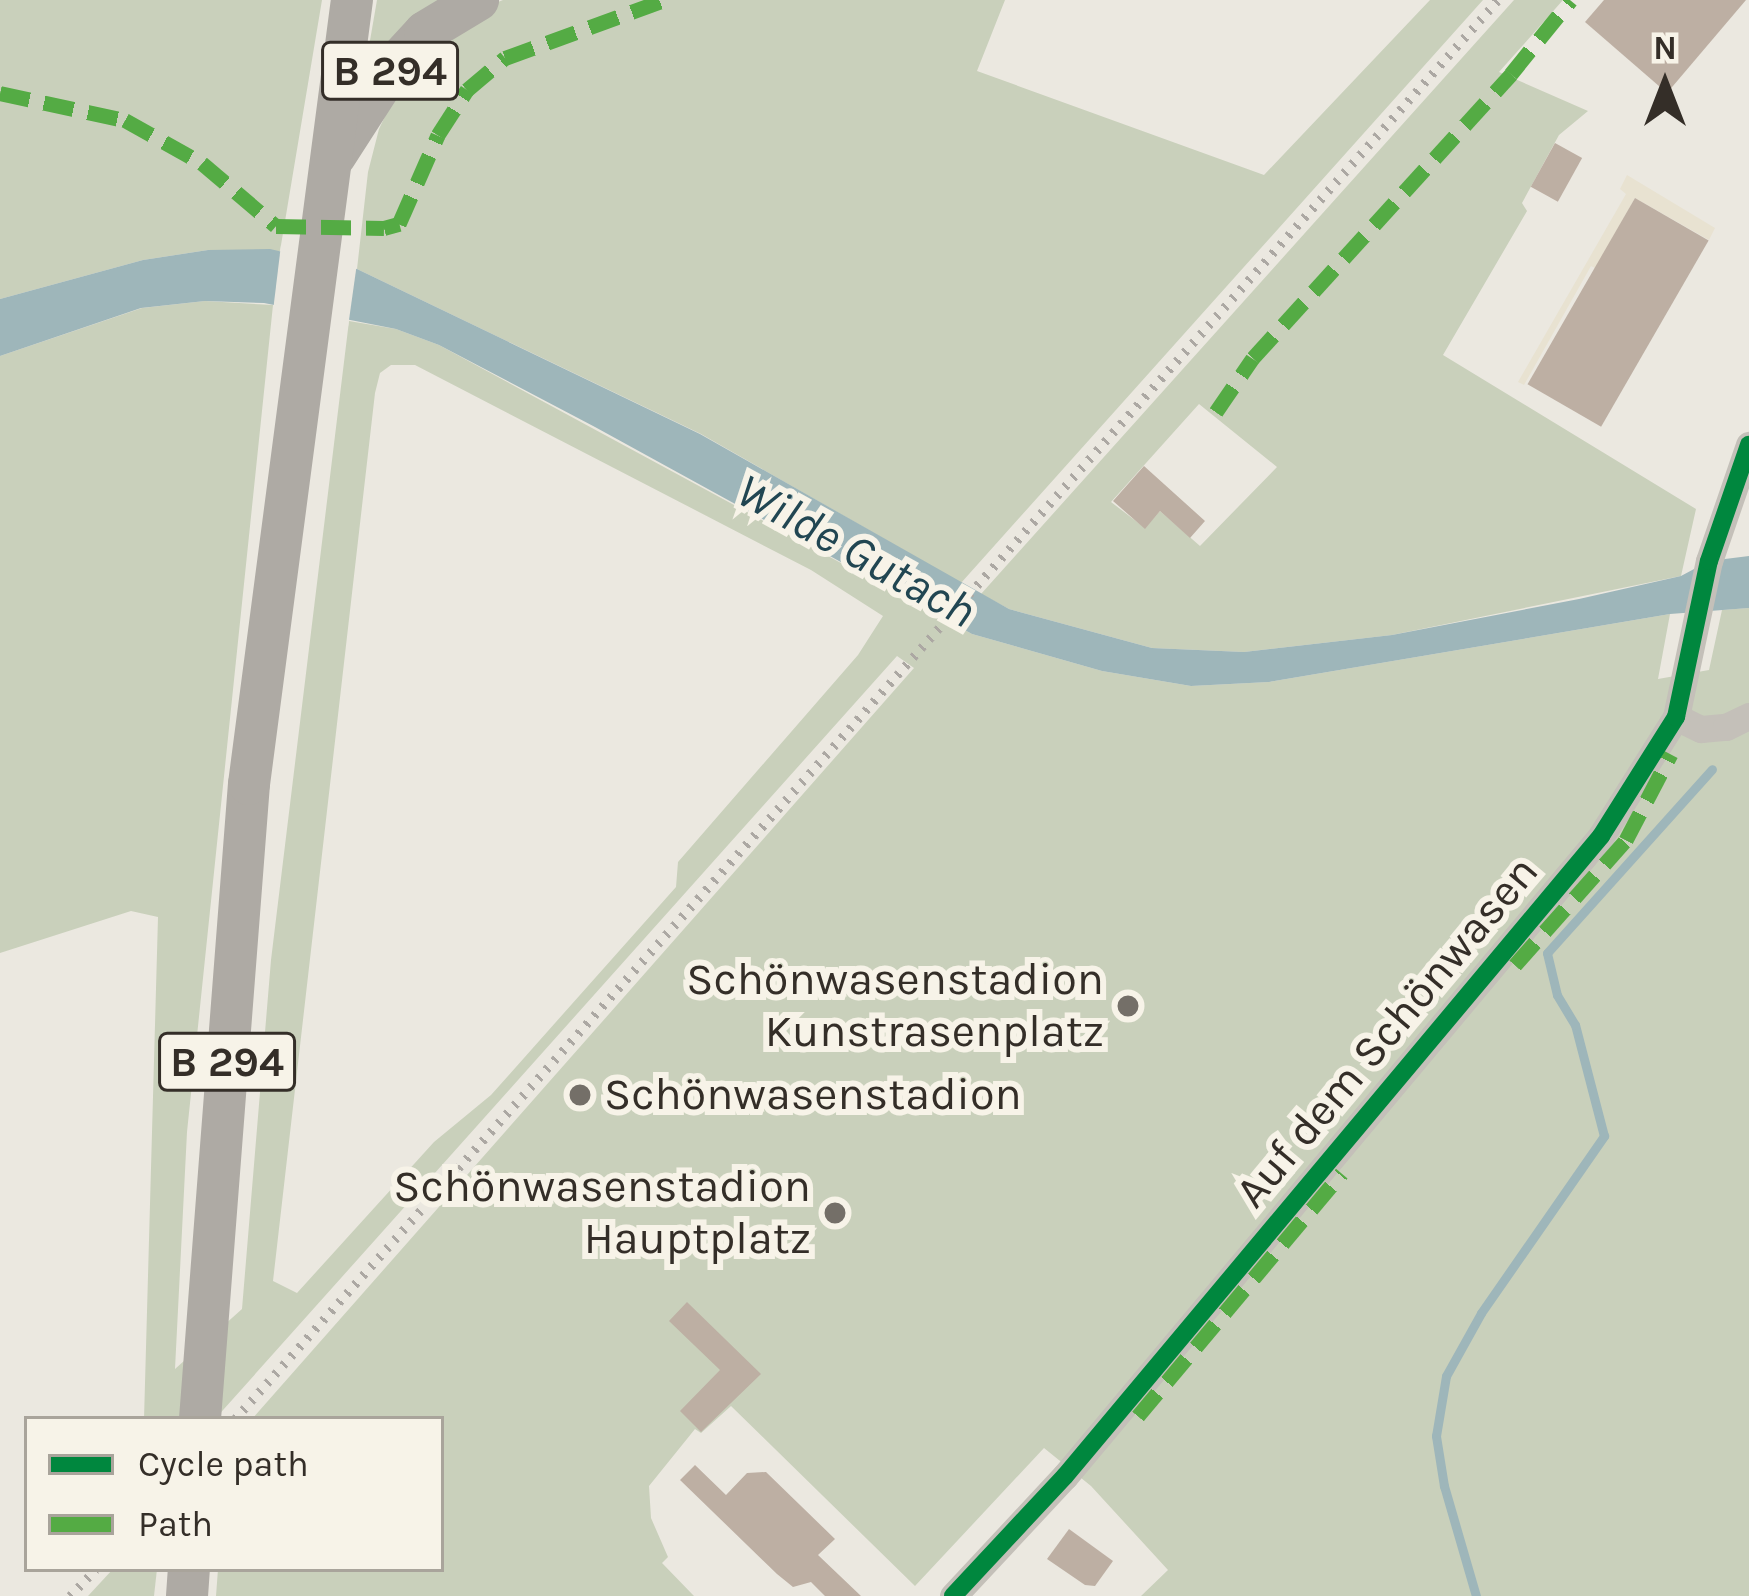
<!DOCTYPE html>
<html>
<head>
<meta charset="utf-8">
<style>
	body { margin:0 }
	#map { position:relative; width:1749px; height:1596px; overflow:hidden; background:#ebe8e0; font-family:Karla,sans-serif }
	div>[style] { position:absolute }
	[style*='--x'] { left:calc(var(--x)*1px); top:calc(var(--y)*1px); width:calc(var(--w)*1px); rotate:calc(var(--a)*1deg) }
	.green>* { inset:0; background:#c9d0bb }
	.plaza>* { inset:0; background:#e8e2d1 }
	.water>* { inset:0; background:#9eb6ba }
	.pier>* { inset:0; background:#ebe8e0 }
	.stream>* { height:9px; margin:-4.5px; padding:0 4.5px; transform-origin:4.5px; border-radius:4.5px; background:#9eb6ba }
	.building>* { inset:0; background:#bdafa3; transform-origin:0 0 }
	.minor>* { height:27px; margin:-13.5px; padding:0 13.5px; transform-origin:13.5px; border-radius:13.5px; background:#c4c0b9 }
	.trunk>* { height:42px; margin:-21px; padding:0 21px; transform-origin:21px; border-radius:21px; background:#aeaaa4 }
	.rail>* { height:9px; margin-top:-4.5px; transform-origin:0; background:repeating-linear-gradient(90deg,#aca8a3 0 3px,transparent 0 12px) }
	.quiet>* { height:15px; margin-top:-7.5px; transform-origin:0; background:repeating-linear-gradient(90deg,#54ab44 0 30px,transparent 0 45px) }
	.cycleway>* { height:18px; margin:-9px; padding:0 9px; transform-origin:9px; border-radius:9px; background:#00873e }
	.dots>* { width:33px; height:33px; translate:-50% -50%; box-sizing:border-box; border:6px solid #f7f3e8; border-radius:50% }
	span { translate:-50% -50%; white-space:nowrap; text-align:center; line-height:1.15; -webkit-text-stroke:12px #f7f3e8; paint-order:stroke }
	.shield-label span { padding:3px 9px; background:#f7f3e8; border:3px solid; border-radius:9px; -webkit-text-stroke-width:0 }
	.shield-label { font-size:42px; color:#342e28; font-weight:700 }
	.poi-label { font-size:45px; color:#342e28 }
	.right { translate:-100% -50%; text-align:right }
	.left { translate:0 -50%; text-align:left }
	.street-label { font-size:45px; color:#342e28 }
	.water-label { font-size:48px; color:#214652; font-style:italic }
	.legend { position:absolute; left:24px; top:1416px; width:420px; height:156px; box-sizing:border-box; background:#f7f3e8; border:3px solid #a9a49b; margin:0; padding:15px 21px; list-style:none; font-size:36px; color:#342e28 }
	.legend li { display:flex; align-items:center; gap:24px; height:60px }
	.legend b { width:60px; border:3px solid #a9a49b }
	.north { position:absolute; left:1605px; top:24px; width:120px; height:120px; -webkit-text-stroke:9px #f7f3e8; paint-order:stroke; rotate:0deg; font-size:33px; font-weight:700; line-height:48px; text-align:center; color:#342e28 }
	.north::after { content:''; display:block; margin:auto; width:42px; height:54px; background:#342e28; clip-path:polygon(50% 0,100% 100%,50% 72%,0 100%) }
</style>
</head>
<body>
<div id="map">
	<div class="green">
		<div style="clip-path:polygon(0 0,322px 0,280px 251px,208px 250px,143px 260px,0 299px)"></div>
		<div style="clip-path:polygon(377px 0,450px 0,363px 81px)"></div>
		<div style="clip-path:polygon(503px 0,1005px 0,977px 71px,1264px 175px,1430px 0,1483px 0,961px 583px,701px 434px,357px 269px,368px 172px,379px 129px,400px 85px,420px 56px,485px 7px)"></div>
		<div style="clip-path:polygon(evenodd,1514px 0,1563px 0,1499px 72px,1588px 111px,1559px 135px,1522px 203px,1527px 211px,1443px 355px,1696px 509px,1681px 576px,1392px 635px,1244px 652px,1152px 648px,1009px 609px,981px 594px,1514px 0,1199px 404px,1277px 467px,1200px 546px,1160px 511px,1145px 528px,1111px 502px,1199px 404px)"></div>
		<div style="clip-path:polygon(evenodd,205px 301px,273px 305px,187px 1132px,175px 1369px,242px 1309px,271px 960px,349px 321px,396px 329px,439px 345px,972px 634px,1102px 671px,1191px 686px,1269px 682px,1670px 614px,1658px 679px,1709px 670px,1722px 610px,1749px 608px,1749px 1596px,1141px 1596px,1168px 1570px,1091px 1486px,1044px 1448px,915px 1586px,731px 1406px,701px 1433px,695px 1429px,649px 1486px,651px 1518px,668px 1557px,662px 1563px,694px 1596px,216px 1596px,218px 1569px,441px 1569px,441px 1419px,252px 1419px,914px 668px,897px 656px,215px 1419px,144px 1419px,158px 917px,131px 911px,0 953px,0 356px,142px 308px,205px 301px,391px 365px,415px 365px,811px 570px,883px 616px,858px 655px,678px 862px,676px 887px,491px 1095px,434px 1142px,297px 1293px,273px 1281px,375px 393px,380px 373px,391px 365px)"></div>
		<div style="clip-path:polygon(113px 1569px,157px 1569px,154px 1596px,88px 1596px)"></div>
	</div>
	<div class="plaza">
		<div style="clip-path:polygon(1627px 175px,1715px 228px,1709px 240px,1635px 198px,1607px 248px,1605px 273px,1591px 266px,1524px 385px,1518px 382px,1626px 194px,1620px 189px)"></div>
	</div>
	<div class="water">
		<div style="clip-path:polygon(270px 249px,357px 269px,700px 434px,1009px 609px,1152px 648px,1244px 652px,1392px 635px,1579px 599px,1681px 576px,1709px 561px,1749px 556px,1749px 608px,1670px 614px,1269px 682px,1191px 686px,1102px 671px,972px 634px,595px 427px,439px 345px,396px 329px,264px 303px,205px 301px,141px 308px,0 356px,0 299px,143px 260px,208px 250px)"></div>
	</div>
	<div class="pier">
		<div style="clip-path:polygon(281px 245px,357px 263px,348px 327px,273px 311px)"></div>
	</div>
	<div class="stream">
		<div style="--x:1476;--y:1596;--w:115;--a:-106.2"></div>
		<div style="--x:1444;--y:1486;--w:51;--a:-99.1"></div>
		<div style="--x:1436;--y:1436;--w:61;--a:-80.5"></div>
		<div style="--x:1446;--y:1376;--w:72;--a:-60.9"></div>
		<div style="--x:1481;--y:1313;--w:216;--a:-55.2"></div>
		<div style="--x:1604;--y:1136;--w:115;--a:-104.6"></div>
		<div style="--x:1575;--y:1025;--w:35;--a:-121"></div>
		<div style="--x:1557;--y:995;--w:43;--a:-103.4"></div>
		<div style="--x:1547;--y:953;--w:247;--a:-48.1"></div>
	</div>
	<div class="building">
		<div style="clip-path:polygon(1604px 0,1746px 0,1667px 93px,1585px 22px)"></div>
		<div style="left:1555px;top:143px;width:31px;height:50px;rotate:29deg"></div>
		<div style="left:1635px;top:198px;width:85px;height:215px;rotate:30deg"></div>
		<div style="clip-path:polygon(1144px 466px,1205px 521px,1190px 538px,1160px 511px,1145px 529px,1113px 501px)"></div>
		<div style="clip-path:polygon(687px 1302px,761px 1374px,701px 1432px,680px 1411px,720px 1370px,669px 1321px)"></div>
		<div style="clip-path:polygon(695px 1465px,726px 1495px,747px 1473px,766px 1472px,835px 1539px,818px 1555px,861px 1596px,825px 1596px,811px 1582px,793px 1587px,777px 1574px,680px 1480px)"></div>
		<div style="clip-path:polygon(1069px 1529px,1113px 1561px,1095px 1586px,1085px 1585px,1047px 1559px)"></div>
	</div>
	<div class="minor">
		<div style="--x:1676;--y:717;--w:28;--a:26"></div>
		<div style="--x:1701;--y:729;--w:25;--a:-5"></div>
		<div style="--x:1726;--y:727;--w:25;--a:-26"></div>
		<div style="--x:953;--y:1596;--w:164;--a:-47"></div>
		<div style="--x:1065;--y:1476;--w:835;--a:-50.05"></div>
		<div style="--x:1601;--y:836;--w:141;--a:-57.8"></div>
		<div style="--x:1676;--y:717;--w:159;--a:-78.1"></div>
		<div style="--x:1709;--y:561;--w:123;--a:-71"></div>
	</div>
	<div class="trunk">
		<div style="--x:335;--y:156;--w:103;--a:-57.2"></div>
		<div style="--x:391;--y:69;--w:50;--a:-47.4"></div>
		<div style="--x:425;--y:32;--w:62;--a:-31.1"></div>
		<div style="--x:200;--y:1419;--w:637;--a:-85.59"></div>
		<div style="--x:249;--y:784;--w:791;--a:-82.52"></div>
		<div style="--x:187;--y:1596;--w:27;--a:-86"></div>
	</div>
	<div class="rail">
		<div style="--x:235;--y:1419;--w:1900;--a:-48.33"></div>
		<div style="--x:70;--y:1596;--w:37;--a:-46"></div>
	</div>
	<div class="quiet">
		<div style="--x:0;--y:93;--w:128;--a:12.2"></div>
		<div style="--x:125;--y:120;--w:88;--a:29.2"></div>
		<div style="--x:202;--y:163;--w:97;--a:40.4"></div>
		<div style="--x:276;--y:226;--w:108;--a:1.1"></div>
		<div style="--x:384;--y:228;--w:16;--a:-15"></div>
		<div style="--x:399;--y:224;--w:97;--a:-66.3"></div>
		<div style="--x:438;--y:135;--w:54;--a:-57.2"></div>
		<div style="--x:467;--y:90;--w:50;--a:-40.1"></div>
		<div style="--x:505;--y:58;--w:169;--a:-20"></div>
		<div style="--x:1216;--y:412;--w:65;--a:-55.6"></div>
		<div style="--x:1253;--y:358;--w:384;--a:-47.7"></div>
		<div style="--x:1511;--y:74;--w:95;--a:-51"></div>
		<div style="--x:1515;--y:965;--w:167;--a:-48.4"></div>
		<div style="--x:1626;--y:840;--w:97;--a:-62.4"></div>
		<div style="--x:1138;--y:1416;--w:317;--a:-50"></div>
	</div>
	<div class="cycleway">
		<div style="--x:953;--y:1596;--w:164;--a:-47"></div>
		<div style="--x:1065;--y:1476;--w:835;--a:-50.05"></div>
		<div style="--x:1601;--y:836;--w:141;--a:-57.8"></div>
		<div style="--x:1676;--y:717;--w:159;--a:-78.1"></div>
		<div style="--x:1709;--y:561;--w:123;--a:-71"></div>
	</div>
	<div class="dots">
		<div style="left:1128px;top:1006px;background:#746f68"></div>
		<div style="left:580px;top:1095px;background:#746f68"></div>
		<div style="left:835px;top:1213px;background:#746f68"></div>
	</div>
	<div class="shield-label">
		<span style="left:390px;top:71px">B 294</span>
		<span style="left:227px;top:1062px">B 294</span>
	</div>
	<div class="poi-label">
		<span class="right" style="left:1104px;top:1006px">Schönwasenstadion<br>Kunstrasenplatz</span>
		<span class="left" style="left:604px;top:1095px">Schönwasenstadion</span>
		<span class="right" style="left:811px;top:1213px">Schönwasenstadion<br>Hauptplatz</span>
	</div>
	<div class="street-label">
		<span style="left:1387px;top:1032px;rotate:-50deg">Auf dem Schönwasen</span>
	</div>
	<div class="water-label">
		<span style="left:856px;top:551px;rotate:29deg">Wilde Gutach</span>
	</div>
	<ul class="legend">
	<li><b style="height:15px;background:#00873e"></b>Cycle path</li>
	<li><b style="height:15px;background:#54ab44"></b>Path</li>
	</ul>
	<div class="north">N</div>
</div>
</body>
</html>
